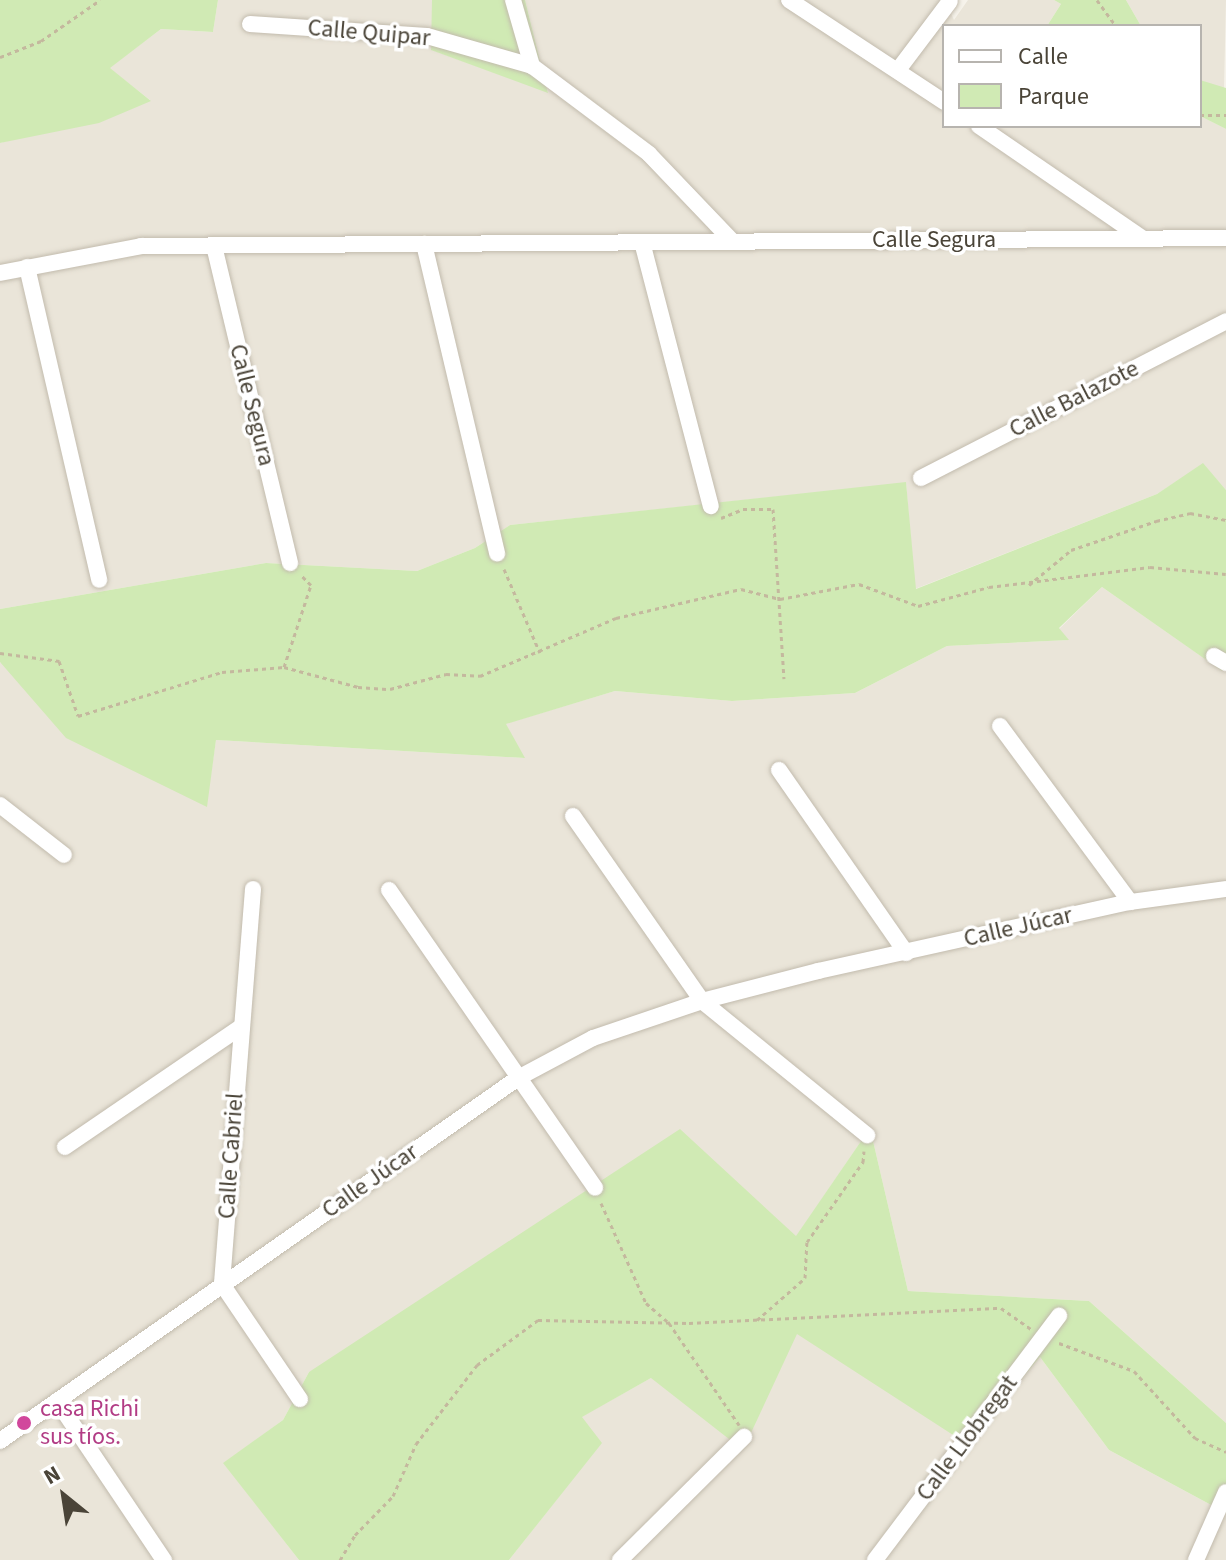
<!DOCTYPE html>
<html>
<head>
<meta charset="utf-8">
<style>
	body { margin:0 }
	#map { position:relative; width:1226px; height:1560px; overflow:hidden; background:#f6f3eb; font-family:"Source Sans 3",sans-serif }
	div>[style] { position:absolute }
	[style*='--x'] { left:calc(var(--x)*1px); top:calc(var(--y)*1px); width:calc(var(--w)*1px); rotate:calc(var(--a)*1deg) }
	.residential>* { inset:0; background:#eae5d9 }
	.green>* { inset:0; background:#d0eab4 }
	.path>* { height:3px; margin-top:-1.5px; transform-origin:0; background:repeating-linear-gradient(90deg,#c4b89e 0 4px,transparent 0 8px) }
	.roads { filter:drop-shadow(0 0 2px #c2bbad) drop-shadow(0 0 2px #c2bbad) }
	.minor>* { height:16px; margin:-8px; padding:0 8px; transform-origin:8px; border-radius:8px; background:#fff }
	.dots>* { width:22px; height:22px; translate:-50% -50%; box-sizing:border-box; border:4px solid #fff; border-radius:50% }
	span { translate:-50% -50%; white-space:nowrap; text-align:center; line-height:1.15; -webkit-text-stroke:7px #fff; paint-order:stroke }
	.street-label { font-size:24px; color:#4a4438 }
	.hotel-label { font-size:24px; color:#b23c85 }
	.left { translate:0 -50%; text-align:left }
	.legend { position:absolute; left:942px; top:24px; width:260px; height:104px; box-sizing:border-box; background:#fff; border:2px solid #b7b4af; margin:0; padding:10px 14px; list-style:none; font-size:24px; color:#4a4438 }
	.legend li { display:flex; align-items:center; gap:16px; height:40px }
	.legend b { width:40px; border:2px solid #b7b4af }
	.north { position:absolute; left:24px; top:1456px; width:80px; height:80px; -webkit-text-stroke:6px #fff; paint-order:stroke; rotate:330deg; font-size:22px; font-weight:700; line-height:32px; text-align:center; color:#4a4438 }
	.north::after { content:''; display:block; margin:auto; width:28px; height:36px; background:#4a4438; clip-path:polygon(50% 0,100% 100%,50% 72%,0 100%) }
</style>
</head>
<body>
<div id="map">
	<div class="residential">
		<div style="clip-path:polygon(218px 0,432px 0,432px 50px,548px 92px,525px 0,945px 0,954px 20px,968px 0,1054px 0,1061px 4px,1047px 26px,944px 26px,944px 126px,1200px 126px,1200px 116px,1226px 129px,1226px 490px,1203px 464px,1157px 494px,915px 589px,906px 483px,510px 525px,475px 548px,417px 571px,266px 563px,0 609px,0 143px,150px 100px,109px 68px,161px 29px,213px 32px)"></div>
		<div style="clip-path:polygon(1126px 0,1226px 0,1224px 90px,1200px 80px,1200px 26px,1141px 26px)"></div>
		<div style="clip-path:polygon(1102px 587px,1221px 670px,1226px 661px,1226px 1423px,1089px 1301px,908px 1291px,870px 1128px,796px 1237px,309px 1372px,283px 1420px,224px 1463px,299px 1560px,0 1560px,0 662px,206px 806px,216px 740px,524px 758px,505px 724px,615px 691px,732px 701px,855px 693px,947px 646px,1068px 640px,1059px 629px)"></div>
		<div style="clip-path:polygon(797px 1333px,967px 1443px,1040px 1357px,1109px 1450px,1226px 1513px,1226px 1560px,509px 1560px,601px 1443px,581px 1417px,651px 1378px)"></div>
	</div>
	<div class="green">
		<div style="clip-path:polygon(0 0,218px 0,213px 32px,161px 29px,110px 68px,151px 101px,99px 123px,0 143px)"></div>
		<div style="clip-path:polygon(432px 0,525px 0,548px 93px,431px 50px)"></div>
		<div style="clip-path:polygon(1054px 0,1126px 0,1141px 26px,1047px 26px,1061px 4px)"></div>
		<div style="clip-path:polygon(1200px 80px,1226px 88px,1226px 129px,1200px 116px)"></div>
		<div style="clip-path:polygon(1203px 463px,1226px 490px,1226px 661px,1222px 671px,1102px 587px,1059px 628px,1069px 640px,947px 646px,855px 693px,732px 701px,615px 691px,506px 724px,525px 758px,216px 740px,207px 807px,66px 738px,0 662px,0 609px,266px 563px,417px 571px,475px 548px,510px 525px,906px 482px,916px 589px,1157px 494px)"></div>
		<div style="clip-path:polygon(870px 1128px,908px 1291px,1089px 1301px,1226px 1423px,1226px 1513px,1109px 1450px,1040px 1357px,967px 1444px,797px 1334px,743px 1450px,651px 1378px,582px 1417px,602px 1443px,509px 1560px,299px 1560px,223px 1463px,283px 1420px,309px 1372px,680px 1129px,796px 1236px)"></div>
	</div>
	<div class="path">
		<div style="--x:1097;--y:0;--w:32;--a:54"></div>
		<div style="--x:0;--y:57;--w:44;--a:-21.3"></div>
		<div style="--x:41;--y:41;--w:72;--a:-34.8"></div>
		<div style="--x:1200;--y:115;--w:26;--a:0"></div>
		<div style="--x:721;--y:518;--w:24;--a:-22"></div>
		<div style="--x:743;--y:509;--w:30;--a:0"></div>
		<div style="--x:773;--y:509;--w:170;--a:86.3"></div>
		<div style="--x:504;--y:569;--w:91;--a:66.8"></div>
		<div style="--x:1029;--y:585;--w:55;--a:-39.8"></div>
		<div style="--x:1071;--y:550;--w:90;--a:-18.8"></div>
		<div style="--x:1156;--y:521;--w:35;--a:-13"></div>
		<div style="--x:1190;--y:513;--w:37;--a:11"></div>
		<div style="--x:0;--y:653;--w:60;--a:7.7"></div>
		<div style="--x:59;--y:661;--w:58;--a:70.9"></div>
		<div style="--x:78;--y:716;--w:151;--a:-17"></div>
		<div style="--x:222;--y:672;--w:62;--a:-4.6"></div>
		<div style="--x:284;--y:667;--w:77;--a:15.1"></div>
		<div style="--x:358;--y:687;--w:32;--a:4"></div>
		<div style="--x:390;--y:689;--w:58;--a:-15"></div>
		<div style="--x:446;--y:674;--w:34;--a:3"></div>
		<div style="--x:480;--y:676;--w:148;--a:-23.1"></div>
		<div style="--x:616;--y:618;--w:128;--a:-13.1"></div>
		<div style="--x:741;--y:589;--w:40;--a:14.4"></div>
		<div style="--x:780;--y:599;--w:80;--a:-10.8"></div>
		<div style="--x:859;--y:584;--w:63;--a:20.4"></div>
		<div style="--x:918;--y:606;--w:73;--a:-15"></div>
		<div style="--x:989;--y:587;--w:162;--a:-7.1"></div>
		<div style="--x:1150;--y:567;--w:76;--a:5.3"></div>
		<div style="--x:284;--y:667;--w:86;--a:-71.8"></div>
		<div style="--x:311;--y:585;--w:14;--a:-135"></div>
		<div style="--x:601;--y:1203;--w:110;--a:65.8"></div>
		<div style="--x:646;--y:1303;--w:30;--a:41"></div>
		<div style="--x:669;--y:1323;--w:124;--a:55.5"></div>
		<div style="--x:757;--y:1320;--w:64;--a:-41.2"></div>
		<div style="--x:805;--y:1278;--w:36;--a:-87"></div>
		<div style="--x:807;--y:1242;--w:98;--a:-55"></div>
		<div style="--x:863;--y:1162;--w:11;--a:-85"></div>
		<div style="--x:1059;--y:1343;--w:80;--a:20.5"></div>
		<div style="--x:1134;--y:1371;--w:91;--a:47.7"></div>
		<div style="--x:1195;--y:1438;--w:34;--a:24"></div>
		<div style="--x:340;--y:1560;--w:29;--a:-59"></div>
		<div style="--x:355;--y:1535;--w:54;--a:-45.7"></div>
		<div style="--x:393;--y:1496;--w:57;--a:-66.1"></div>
		<div style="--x:416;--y:1444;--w:100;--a:-52.3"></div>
		<div style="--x:477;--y:1365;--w:76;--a:-36.4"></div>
		<div style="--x:538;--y:1320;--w:151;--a:1.1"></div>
		<div style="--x:689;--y:1323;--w:312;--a:-2.8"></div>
		<div style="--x:1001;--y:1308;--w:37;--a:35"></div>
	</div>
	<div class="roads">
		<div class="minor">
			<div style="--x:513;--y:0;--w:69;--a:73.9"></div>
			<div style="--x:789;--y:0;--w:186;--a:33.3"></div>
			<div style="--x:250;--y:24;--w:177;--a:3.9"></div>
			<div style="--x:427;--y:36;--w:109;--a:15.9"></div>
			<div style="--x:532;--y:66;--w:146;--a:36.9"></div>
			<div style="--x:649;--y:154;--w:120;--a:46.3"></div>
			<div style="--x:898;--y:70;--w:86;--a:-53"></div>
			<div style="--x:979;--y:126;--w:198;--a:34.5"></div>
			<div style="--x:642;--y:242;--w:273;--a:75.4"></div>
			<div style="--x:424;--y:244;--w:318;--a:76.7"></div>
			<div style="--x:214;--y:246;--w:326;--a:76.5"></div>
			<div style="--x:27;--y:267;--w:321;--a:77"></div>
			<div style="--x:0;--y:273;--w:144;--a:-10.8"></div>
			<div style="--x:141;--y:246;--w:1085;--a:-0.42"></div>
			<div style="--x:921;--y:478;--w:343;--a:-27.2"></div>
			<div style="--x:1214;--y:656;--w:14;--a:30"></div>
			<div style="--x:1000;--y:726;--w:219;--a:53.5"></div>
			<div style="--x:779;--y:770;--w:223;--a:55.2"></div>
			<div style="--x:0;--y:805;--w:81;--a:38"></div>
			<div style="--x:573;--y:816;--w:226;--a:55.1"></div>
			<div style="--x:702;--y:1001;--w:213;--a:39.1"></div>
			<div style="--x:253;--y:889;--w:396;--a:94.5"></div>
			<div style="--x:222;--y:1284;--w:139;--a:55.9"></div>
			<div style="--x:389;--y:890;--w:362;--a:55.3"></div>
			<div style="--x:65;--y:1147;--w:213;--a:-34.3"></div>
			<div style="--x:57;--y:1401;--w:192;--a:56.1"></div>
			<div style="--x:0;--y:1441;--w:633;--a:-35.02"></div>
			<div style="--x:518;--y:1078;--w:85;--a:-28.1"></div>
			<div style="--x:593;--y:1038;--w:115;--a:-18.7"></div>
			<div style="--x:702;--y:1001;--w:120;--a:-14.5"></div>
			<div style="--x:818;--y:971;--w:320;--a:-12.5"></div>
			<div style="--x:1130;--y:902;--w:97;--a:-7.7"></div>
			<div style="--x:620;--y:1560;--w:175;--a:-44.8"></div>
			<div style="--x:875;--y:1560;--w:306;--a:-53"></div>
			<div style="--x:1196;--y:1560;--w:74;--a:-66.2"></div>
		</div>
	</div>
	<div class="dots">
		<div style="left:24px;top:1423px;background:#d1479c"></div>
	</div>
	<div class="street-label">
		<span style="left:369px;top:33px;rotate:5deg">Calle Quipar</span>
		<span style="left:934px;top:240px">Calle Segura</span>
		<span style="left:1074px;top:399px;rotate:-27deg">Calle Balazote</span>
		<span style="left:252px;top:405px;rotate:76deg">Calle Segura</span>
		<span style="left:1018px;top:927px;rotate:-13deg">Calle Júcar</span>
		<span style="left:231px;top:1156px;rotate:-86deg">Calle Cabriel</span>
		<span style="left:370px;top:1181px;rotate:-35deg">Calle Júcar</span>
		<span style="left:967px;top:1438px;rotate:-53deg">Calle Llobregat</span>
	</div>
	<div class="hotel-label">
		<span class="left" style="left:40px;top:1423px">casa Richi<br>sus tíos.</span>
	</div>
	<ul class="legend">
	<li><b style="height:10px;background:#fff"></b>Calle</li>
	<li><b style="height:22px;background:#d0eab4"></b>Parque</li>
	</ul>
	<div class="north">N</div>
</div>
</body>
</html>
